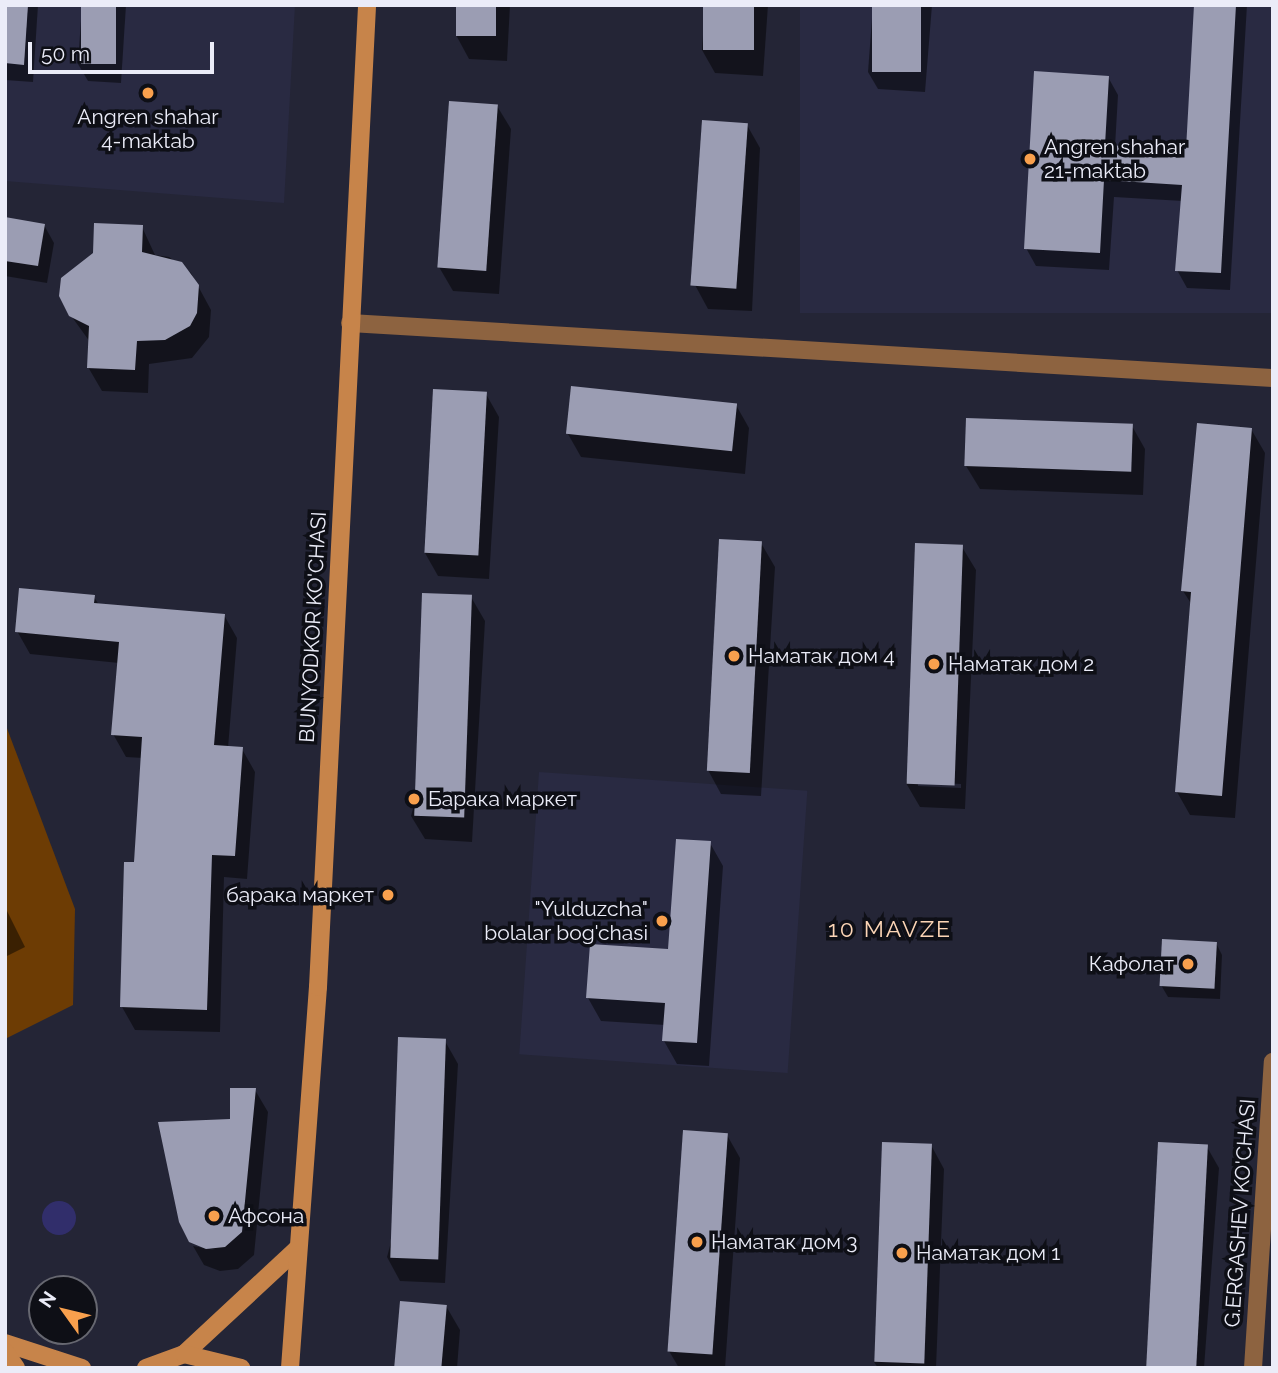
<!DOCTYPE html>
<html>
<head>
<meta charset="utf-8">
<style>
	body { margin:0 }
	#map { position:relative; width:1278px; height:1373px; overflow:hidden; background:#242536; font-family:Raleway,sans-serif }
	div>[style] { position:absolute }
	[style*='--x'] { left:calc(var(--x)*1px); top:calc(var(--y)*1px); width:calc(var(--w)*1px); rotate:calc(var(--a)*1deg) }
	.built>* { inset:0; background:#292a42; transform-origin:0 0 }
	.green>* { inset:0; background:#6d3c04 }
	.water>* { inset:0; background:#312e6b }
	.round { border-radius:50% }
	.shadow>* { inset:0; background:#0007 }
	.building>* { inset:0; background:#9b9db3; transform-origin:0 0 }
	.minor>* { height:18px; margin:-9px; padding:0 9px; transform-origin:9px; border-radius:9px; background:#8d6340 }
	.secondary>* { height:18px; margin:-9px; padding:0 9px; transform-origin:9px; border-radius:9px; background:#c7844a }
	.dots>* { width:19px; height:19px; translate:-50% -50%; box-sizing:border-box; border:4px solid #0e0f16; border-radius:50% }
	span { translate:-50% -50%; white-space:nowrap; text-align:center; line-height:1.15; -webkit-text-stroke:7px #0e0f16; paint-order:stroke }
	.poi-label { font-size:21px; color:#ebecf8 }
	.left { translate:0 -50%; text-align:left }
	.right { translate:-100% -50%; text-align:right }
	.street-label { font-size:21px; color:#ebecf8 }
	.neighbourhood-label { font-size:23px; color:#fcd5b6; letter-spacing:2px }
	.frame { position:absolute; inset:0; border:7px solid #ebecf8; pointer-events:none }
	.north { position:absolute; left:28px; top:1275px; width:70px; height:70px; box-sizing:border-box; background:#0e0f16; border:2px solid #666770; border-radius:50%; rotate:304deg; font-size:19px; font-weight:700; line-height:28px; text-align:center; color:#ebecf8 }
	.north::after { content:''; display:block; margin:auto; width:24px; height:32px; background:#f9a04d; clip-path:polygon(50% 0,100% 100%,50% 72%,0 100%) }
	.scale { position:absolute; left:28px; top:42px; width:186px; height:32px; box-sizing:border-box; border:4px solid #ebecf8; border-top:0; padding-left:9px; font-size:21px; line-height:24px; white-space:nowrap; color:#ebecf8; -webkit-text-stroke:5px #0e0f16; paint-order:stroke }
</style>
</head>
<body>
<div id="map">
	<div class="built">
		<div style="clip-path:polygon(5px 5px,295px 5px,284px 203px,5px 181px)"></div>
		<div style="left:800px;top:5px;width:473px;height:308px"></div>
		<div style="left:539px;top:772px;width:269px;height:283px;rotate:4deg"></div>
	</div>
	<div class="green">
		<div style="clip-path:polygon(5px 723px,75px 909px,73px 1005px,5px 1039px)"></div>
	</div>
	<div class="water">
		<div class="round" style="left:42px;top:1201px;width:34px;height:34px"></div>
	</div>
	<div class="shadow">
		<div style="clip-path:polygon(5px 5px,38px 5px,33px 82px,5px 80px)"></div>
		<div style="clip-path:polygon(82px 5px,126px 5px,121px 83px,88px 81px,78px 64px)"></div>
		<div style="clip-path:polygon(457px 5px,510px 5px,507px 61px,469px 59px,456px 35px)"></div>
		<div style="clip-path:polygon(705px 5px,768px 5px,763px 76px,715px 73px,702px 50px)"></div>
		<div style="clip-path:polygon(873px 5px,932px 5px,925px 92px,878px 89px,868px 72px)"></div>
		<div style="clip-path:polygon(1195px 5px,1247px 5px,1230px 290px,1187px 288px,1177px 270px,1183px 201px,1114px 197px,1109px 270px,1036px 266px,1026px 248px,1108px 77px,1118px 95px,1115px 147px,1187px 151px)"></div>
		<div style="clip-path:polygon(497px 106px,511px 129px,499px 294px,453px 291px,439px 267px)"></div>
		<div style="clip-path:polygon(747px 125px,760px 148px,752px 311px,708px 309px,695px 285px)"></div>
		<div style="clip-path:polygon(5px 219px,44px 225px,54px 243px,47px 283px,5px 276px)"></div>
		<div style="clip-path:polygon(142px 227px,155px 255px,169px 257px,191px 273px,211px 310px,209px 337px,192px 358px,149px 364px,148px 393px,102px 391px,88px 367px,90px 342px,64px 306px)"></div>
		<div style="clip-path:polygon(486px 394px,499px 417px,489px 579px,438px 576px,425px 553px)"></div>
		<div style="clip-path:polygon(736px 405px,749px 428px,745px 474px,581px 457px,568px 434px)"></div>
		<div style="clip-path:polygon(1132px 426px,1145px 449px,1143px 495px,980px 489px,966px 466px)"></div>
		<div style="clip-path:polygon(1251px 429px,1265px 453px,1235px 818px,1190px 815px,1177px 792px,1192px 605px,1183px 591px)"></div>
		<div style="clip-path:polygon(761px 543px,775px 567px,761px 796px,721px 794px,708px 770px)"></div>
		<div style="clip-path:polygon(evenodd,962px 547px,976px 570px,965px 809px,920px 807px,906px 783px,962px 547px,918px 782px,961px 784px,961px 788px,918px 786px,918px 782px)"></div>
		<div style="clip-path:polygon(94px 597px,99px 605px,224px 615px,237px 638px,228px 748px,242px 749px,255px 772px,247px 879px,224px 877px,220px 1032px,135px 1030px,122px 1007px,143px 758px,126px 757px,113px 734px,119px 663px,30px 654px,17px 631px)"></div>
		<div style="clip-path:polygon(471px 597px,485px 621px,472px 842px,425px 839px,411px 816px)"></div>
		<div style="clip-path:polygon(710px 843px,723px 866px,709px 1066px,677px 1064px,664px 1041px,665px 1025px,601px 1021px,588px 998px,670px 951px)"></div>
		<div style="clip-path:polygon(5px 907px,25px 947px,5px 957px)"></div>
		<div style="clip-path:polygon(1216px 943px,1222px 955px,1220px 999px,1168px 997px,1161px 985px)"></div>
		<div style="clip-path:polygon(445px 1041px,458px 1064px,445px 1283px,400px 1281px,387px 1257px)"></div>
		<div style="clip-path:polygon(255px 1090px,268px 1112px,254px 1255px,238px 1269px,220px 1271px,204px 1265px,193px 1246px,215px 1250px,190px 1241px,232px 1120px)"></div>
		<div style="clip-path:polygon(727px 1135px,740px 1158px,725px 1368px,679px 1368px,669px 1351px)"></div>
		<div style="clip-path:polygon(931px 1145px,944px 1169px,936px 1368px,878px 1368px,874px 1362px)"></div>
		<div style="clip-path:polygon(1207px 1147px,1219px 1168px,1204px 1368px,1146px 1368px)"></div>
		<div style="clip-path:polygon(446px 1306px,460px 1330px,457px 1368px,398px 1368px)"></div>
	</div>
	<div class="building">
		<div style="clip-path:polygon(5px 5px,28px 5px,24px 65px,5px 63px)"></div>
		<div style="left:81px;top:5px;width:35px;height:59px"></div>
		<div style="left:456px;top:5px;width:40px;height:31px"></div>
		<div style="left:703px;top:5px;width:51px;height:45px"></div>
		<div style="left:872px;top:5px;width:49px;height:67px"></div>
		<div style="clip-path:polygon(1194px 5px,1236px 5px,1221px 273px,1175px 271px,1182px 185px,1104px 180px,1100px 253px,1024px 249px,1034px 71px,1109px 76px,1105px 145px,1186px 149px)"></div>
		<div style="left:449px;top:101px;width:49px;height:167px;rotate:4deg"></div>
		<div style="left:702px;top:120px;width:46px;height:166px;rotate:4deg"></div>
		<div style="clip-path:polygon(5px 217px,45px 224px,38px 266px,5px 261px)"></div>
		<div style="clip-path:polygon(94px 223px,143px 225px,142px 252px,182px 262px,199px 285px,197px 313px,190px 326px,165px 340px,137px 341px,135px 370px,87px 368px,89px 326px,69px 316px,59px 296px,61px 278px,93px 253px)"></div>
		<div style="left:571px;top:386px;width:167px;height:48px;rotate:6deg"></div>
		<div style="left:433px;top:389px;width:54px;height:164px;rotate:3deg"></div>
		<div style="left:966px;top:418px;width:167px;height:48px;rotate:2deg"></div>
		<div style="clip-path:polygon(1197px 423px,1252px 428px,1222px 796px,1175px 792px,1191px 592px,1181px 591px)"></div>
		<div style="left:719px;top:539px;width:43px;height:232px;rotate:3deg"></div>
		<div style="left:915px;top:543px;width:48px;height:241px;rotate:2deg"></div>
		<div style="clip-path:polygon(19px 588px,95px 595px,94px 603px,225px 614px,214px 745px,243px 747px,235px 856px,212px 855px,207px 1010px,120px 1007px,124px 862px,134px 862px,142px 737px,111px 735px,119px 642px,15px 632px)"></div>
		<div style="left:422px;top:593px;width:50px;height:223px;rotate:2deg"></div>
		<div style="clip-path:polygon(676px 839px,711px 841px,697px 1043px,662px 1041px,665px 1003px,586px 998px,590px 944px,668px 949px)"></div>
		<div style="left:1162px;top:939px;width:55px;height:47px;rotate:3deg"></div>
		<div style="left:398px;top:1037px;width:48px;height:221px;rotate:2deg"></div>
		<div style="clip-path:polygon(230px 1088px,256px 1088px,242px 1232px,225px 1247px,206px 1249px,189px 1242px,179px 1222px,158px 1122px,230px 1119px)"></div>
		<div style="left:683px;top:1130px;width:45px;height:222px;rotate:4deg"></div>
		<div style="left:882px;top:1142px;width:50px;height:220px;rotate:2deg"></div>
		<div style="left:1158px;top:1142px;width:50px;height:226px;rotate:3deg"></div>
		<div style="left:400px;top:1301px;width:47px;height:67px;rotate:5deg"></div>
	</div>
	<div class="minor">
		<div style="--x:350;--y:323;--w:925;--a:3.41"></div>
		<div style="--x:1253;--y:1368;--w:307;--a:-86.3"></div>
	</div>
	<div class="secondary">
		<div style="--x:5;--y:1343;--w:81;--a:18"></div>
		<div style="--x:5;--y:1352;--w:19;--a:55"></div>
		<div style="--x:184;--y:1354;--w:153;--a:-42.9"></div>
		<div style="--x:146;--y:1368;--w:40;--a:-20.2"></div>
		<div style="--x:184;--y:1354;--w:59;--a:13.8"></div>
		<div style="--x:290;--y:1368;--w:382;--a:-85.8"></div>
		<div style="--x:318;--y:987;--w:983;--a:-87.14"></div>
	</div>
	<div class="dots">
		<div style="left:148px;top:93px;background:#f9a04d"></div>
		<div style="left:1030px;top:159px;background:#f9a04d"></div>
		<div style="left:734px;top:656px;background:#f9a04d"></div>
		<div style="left:934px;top:664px;background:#f9a04d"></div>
		<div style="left:414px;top:799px;background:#f9a04d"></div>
		<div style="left:388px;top:895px;background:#f9a04d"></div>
		<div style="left:662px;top:921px;background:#f9a04d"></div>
		<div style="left:1188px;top:964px;background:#f9a04d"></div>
		<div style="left:214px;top:1216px;background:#f9a04d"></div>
		<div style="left:697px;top:1242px;background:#f9a04d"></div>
		<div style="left:902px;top:1253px;background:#f9a04d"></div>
	</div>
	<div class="poi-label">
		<span style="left:148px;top:129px">Angren shahar<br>4-maktab</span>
		<span class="left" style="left:1044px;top:159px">Angren shahar<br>21-maktab</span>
		<span class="left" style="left:748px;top:656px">Наматак дом 4</span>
		<span class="left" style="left:948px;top:664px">Наматак дом 2</span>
		<span class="left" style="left:428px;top:799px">Барака маркет</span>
		<span class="right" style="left:374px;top:895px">барака маркет</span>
		<span class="right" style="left:648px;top:921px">"Yulduzcha"<br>bolalar bog'chasi</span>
		<span class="right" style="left:1174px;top:964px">Кафолат</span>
		<span class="left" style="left:228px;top:1216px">Афсона</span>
		<span class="left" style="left:711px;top:1242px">Наматак дом 3</span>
		<span class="left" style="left:916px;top:1253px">Наматак дом 1</span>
	</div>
	<div class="street-label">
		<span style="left:313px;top:627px;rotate:-87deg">BUNYODKOR KO'CHASI</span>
		<span style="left:1240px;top:1213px;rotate:-86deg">G.ERGASHEV KO'CHASI</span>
	</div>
	<div class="neighbourhood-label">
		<span style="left:890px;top:929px">10 MAVZE</span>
	</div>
	<div class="frame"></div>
	<div class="north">N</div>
	<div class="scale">50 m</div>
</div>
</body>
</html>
